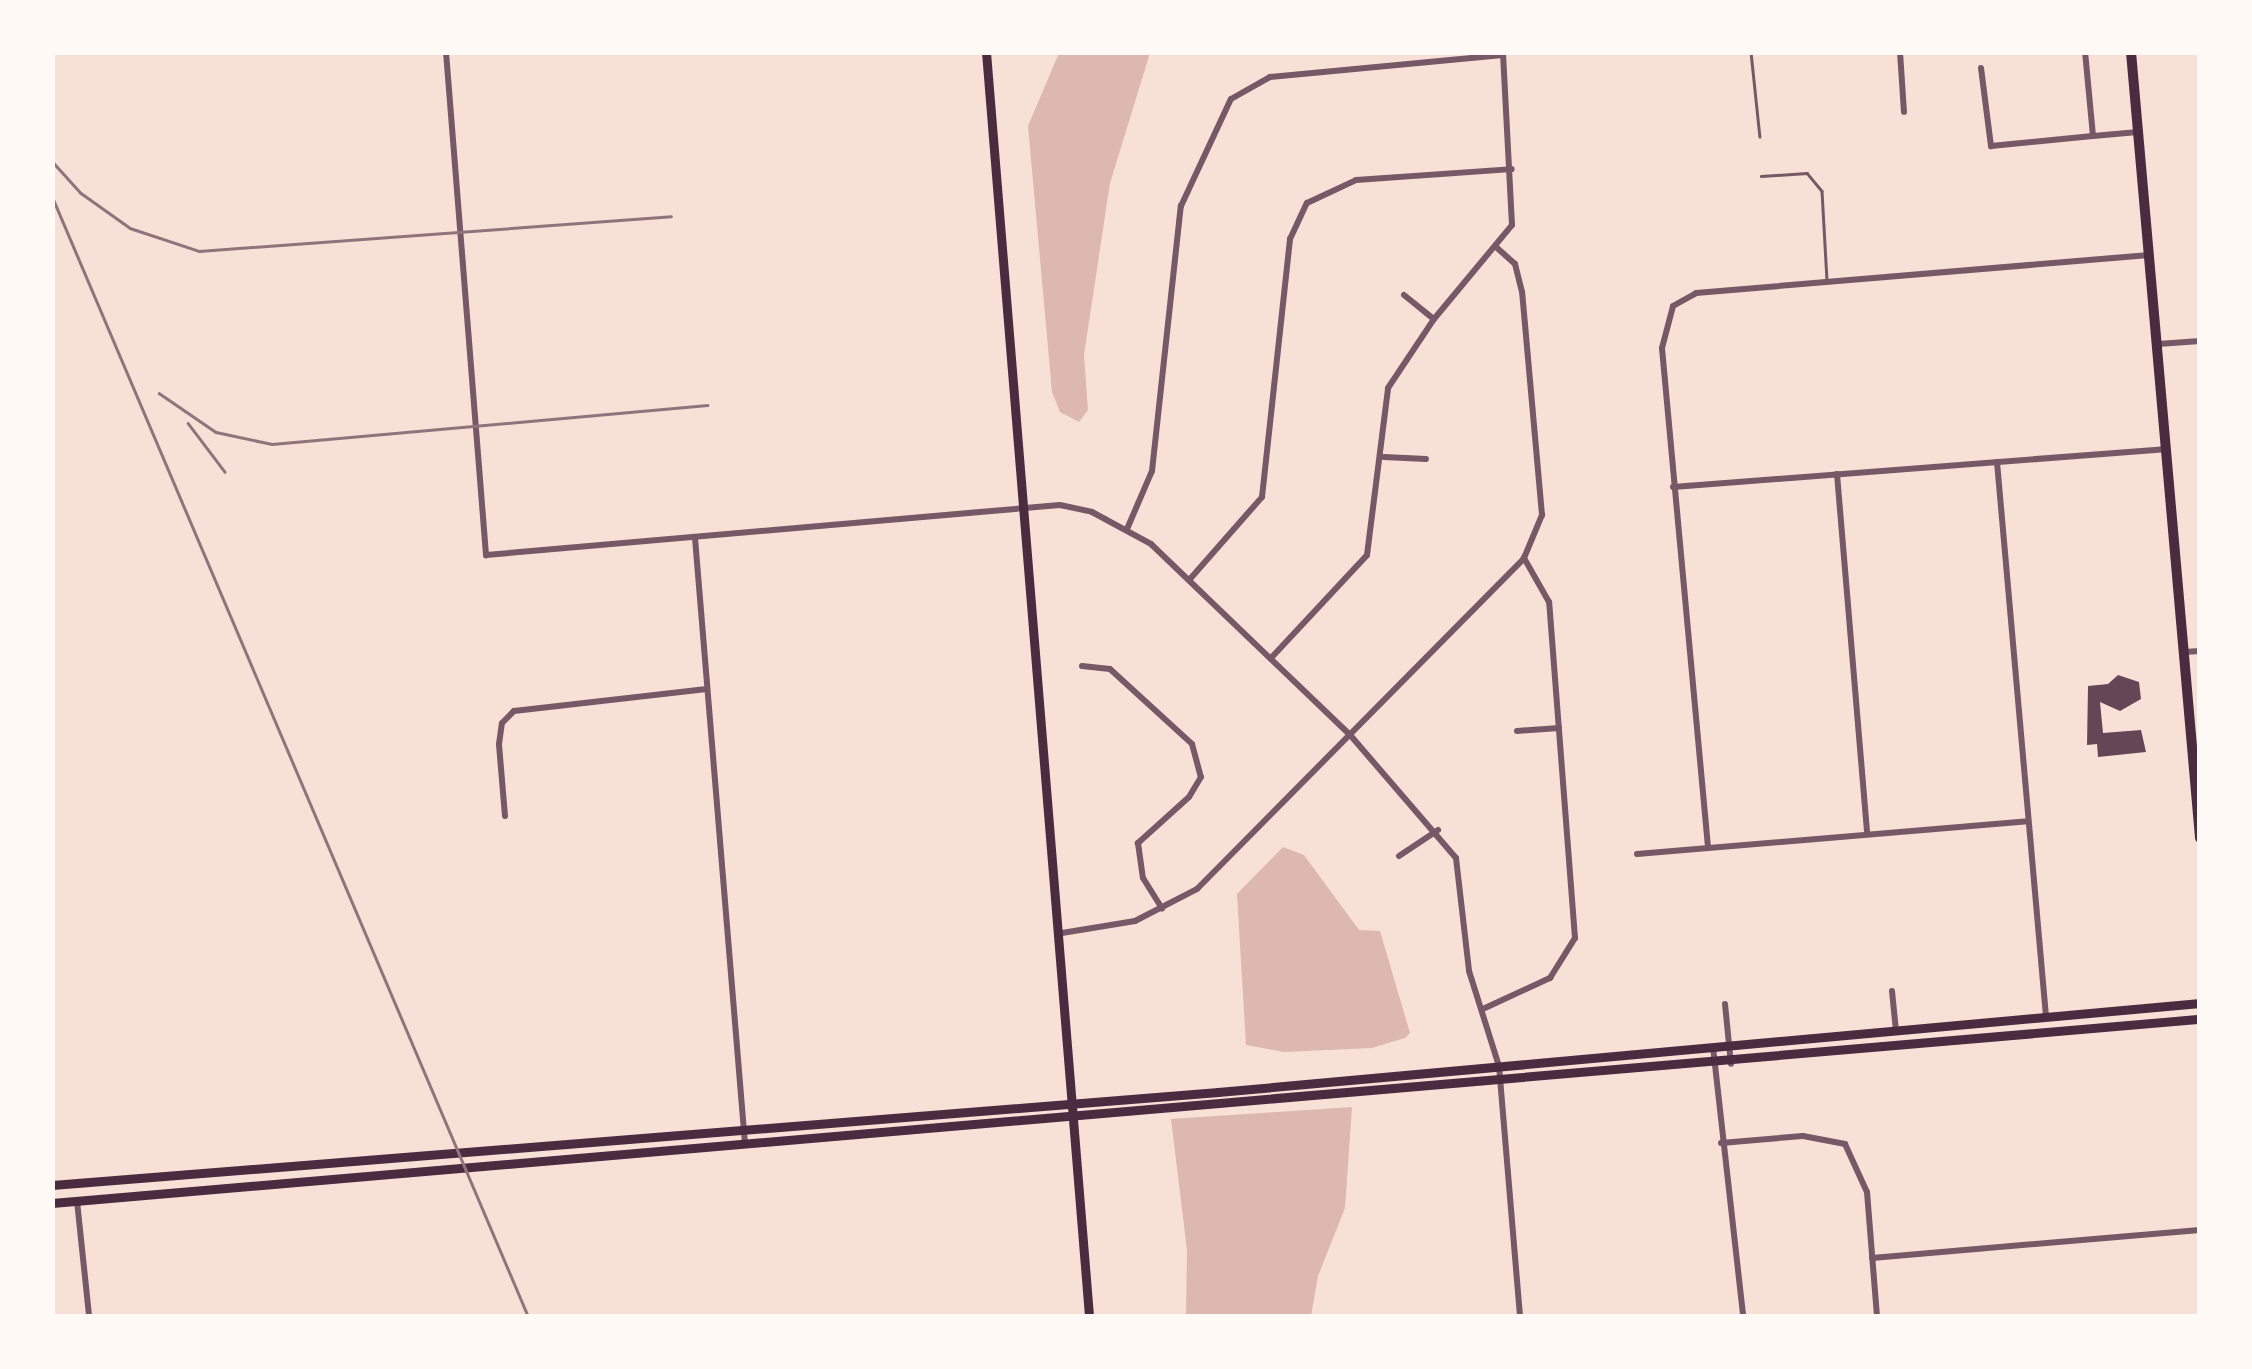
<!DOCTYPE html>
<html>
<head>
<meta charset="utf-8">
<style>
	body { margin:0 }
	#map { position:relative; width:2252px; height:1369px; overflow:hidden; background:#f7e1d7; font-family:"Public Sans",sans-serif }
	div>[style] { position:absolute }
	[style*='--x'] { left:calc(var(--x)*1px); top:calc(var(--y)*1px); width:calc(var(--w)*1px); rotate:calc(var(--a)*1deg) }
	.water>* { inset:0; background:#dcb8b0 }
	.building>* { inset:0; background:#644757 }
	.service>* { height:2.5px; margin:-1.25px; padding:0 1.25px; transform-origin:1.25px; border-radius:1.25px; background:#755966 }
	.minor>* { height:6px; margin:-3px; padding:0 3px; transform-origin:3px; border-radius:3px; background:#755966 }
	.secondary>* { height:9px; margin:-4.5px; padding:0 4.5px; transform-origin:4.5px; border-radius:4.5px; background:#4a2c40 }
	.primary>* { height:10px; margin:-5px; padding:0 5px; transform-origin:5px; border-radius:5px; background:#4a2c40 }
	.rail>* { height:2.5px; margin:-1.25px; padding:0 1.25px; transform-origin:1.25px; border-radius:1.25px; background:#8f747c }
	span { translate:-50% -50%; white-space:nowrap; text-align:center; line-height:1.15; -webkit-text-stroke:10px #fffaf5; paint-order:stroke }
	.frame { position:absolute; inset:0; border:55px solid #fffaf5; pointer-events:none }
</style>
</head>
<body>
<div id="map">
	<div class="water">
		<div style="clip-path:polygon(1059px 53px,1150px 53px,1110px 183px,1084px 355px,1088px 410px,1079px 422px,1060px 412px,1052px 392px,1028px 126px)"></div>
		<div style="clip-path:polygon(1283px 847px,1304px 855px,1359px 930px,1380px 931px,1410px 1033px,1405px 1038px,1372px 1048px,1284px 1052px,1246px 1045px,1237px 894px)"></div>
		<div style="clip-path:polygon(1352px 1107px,1345px 1208px,1318px 1276px,1311px 1316px,1186px 1316px,1187px 1250px,1171px 1119px)"></div>
	</div>
	<div class="building">
		<div style="clip-path:polygon(2118px 675px,2139px 682px,2141px 699px,2120px 711px,2100px 702px,2103px 733px,2141px 730px,2146px 752px,2098px 757px,2097px 744px,2087px 745px,2088px 686px,2108px 684px)"></div>
	</div>
	<div class="service">
		<div style="--x:1751;--y:52;--w:85;--a:84"></div>
		<div style="--x:1761;--y:176;--w:46;--a:-3.7"></div>
		<div style="--x:1807;--y:173;--w:23;--a:50"></div>
		<div style="--x:1822;--y:191;--w:89;--a:86.8"></div>
	</div>
	<div class="minor">
		<div style="--x:446;--y:52;--w:505;--a:85.45"></div>
		<div style="--x:486;--y:555;--w:576;--a:-4.98"></div>
		<div style="--x:1060;--y:505;--w:33;--a:12"></div>
		<div style="--x:1092;--y:512;--w:67;--a:28.5"></div>
		<div style="--x:1151;--y:544;--w:277;--a:43.8"></div>
		<div style="--x:1351;--y:736;--w:161;--a:49.3"></div>
		<div style="--x:1456;--y:858;--w:114;--a:83.4"></div>
		<div style="--x:1469;--y:971;--w:100;--a:72.5"></div>
		<div style="--x:1499;--y:1066;--w:251;--a:85.2"></div>
		<div style="--x:1900;--y:52;--w:60;--a:86.2"></div>
		<div style="--x:1981;--y:68;--w:79;--a:82.7"></div>
		<div style="--x:1991;--y:146;--w:102;--a:-5.6"></div>
		<div style="--x:2093;--y:136;--w:84;--a:-95.4"></div>
		<div style="--x:2093;--y:136;--w:45;--a:-5.1"></div>
		<div style="--x:1404;--y:295;--w:38;--a:39"></div>
		<div style="--x:2158;--y:344;--w:42;--a:-4.1"></div>
		<div style="--x:1384;--y:457;--w:42;--a:2.7"></div>
		<div style="--x:1997;--y:462;--w:557;--a:84.95"></div>
		<div style="--x:1837;--y:474;--w:361;--a:85.2"></div>
		<div style="--x:1673;--y:487;--w:493;--a:-4.4"></div>
		<div style="--x:1127;--y:529;--w:63;--a:-66.7"></div>
		<div style="--x:1152;--y:471;--w:267;--a:-83.8"></div>
		<div style="--x:1181;--y:206;--w:118;--a:-65"></div>
		<div style="--x:1231;--y:99;--w:45;--a:-29.4"></div>
		<div style="--x:1270;--y:77;--w:234;--a:-5.4"></div>
		<div style="--x:695;--y:538;--w:607;--a:85.28"></div>
		<div style="--x:1190;--y:579;--w:109;--a:-48.7"></div>
		<div style="--x:1262;--y:497;--w:260;--a:-83.8"></div>
		<div style="--x:1290;--y:239;--w:40;--a:-65"></div>
		<div style="--x:1307;--y:203;--w:54;--a:-25.1"></div>
		<div style="--x:1356;--y:180;--w:156;--a:-4"></div>
		<div style="--x:2184;--y:652;--w:16;--a:-4"></div>
		<div style="--x:1272;--y:657;--w:139;--a:-47"></div>
		<div style="--x:1367;--y:555;--w:168;--a:-82.8"></div>
		<div style="--x:1388;--y:388;--w:83;--a:-56.3"></div>
		<div style="--x:1434;--y:319;--w:122;--a:-50.3"></div>
		<div style="--x:1512;--y:225;--w:171;--a:-93"></div>
		<div style="--x:1082;--y:666;--w:28;--a:6"></div>
		<div style="--x:1110;--y:669;--w:111;--a:42.4"></div>
		<div style="--x:1192;--y:744;--w:34;--a:75"></div>
		<div style="--x:1201;--y:777;--w:23;--a:121"></div>
		<div style="--x:1189;--y:797;--w:69;--a:138"></div>
		<div style="--x:1138;--y:843;--w:35;--a:82"></div>
		<div style="--x:1143;--y:878;--w:36;--a:58"></div>
		<div style="--x:1517;--y:731;--w:42;--a:-4.1"></div>
		<div style="--x:505;--y:816;--w:72;--a:-94.8"></div>
		<div style="--x:499;--y:744;--w:21;--a:-82"></div>
		<div style="--x:502;--y:723;--w:17;--a:-45"></div>
		<div style="--x:514;--y:711;--w:194;--a:-6.5"></div>
		<div style="--x:1708;--y:847;--w:501;--a:-95.27"></div>
		<div style="--x:1662;--y:348;--w:43;--a:-75.3"></div>
		<div style="--x:1673;--y:306;--w:26;--a:-29"></div>
		<div style="--x:1696;--y:293;--w:455;--a:-4.8"></div>
		<div style="--x:1637;--y:854;--w:392;--a:-4.8"></div>
		<div style="--x:1399;--y:856;--w:47;--a:-33.7"></div>
		<div style="--x:1062;--y:933;--w:74;--a:-9.3"></div>
		<div style="--x:1135;--y:921;--w:70;--a:-27.3"></div>
		<div style="--x:1197;--y:889;--w:465;--a:-45.3"></div>
		<div style="--x:1524;--y:558;--w:47;--a:-67.3"></div>
		<div style="--x:1542;--y:515;--w:224;--a:-95.1"></div>
		<div style="--x:1522;--y:292;--w:29;--a:-104"></div>
		<div style="--x:1515;--y:264;--w:24;--a:-138"></div>
		<div style="--x:1892;--y:991;--w:40;--a:84.3"></div>
		<div style="--x:1725;--y:1004;--w:60;--a:84.3"></div>
		<div style="--x:1485;--y:1008;--w:72;--a:-24.8"></div>
		<div style="--x:1550;--y:978;--w:47;--a:-58"></div>
		<div style="--x:1575;--y:938;--w:337;--a:-94.4"></div>
		<div style="--x:1549;--y:602;--w:51;--a:-119.6"></div>
		<div style="--x:1713;--y:1047;--w:271;--a:83.6"></div>
		<div style="--x:1721;--y:1143;--w:82;--a:-4.9"></div>
		<div style="--x:1803;--y:1136;--w:43;--a:10.8"></div>
		<div style="--x:1845;--y:1144;--w:53;--a:65.4"></div>
		<div style="--x:1867;--y:1192;--w:124;--a:85.4"></div>
		<div style="--x:77;--y:1201;--w:116;--a:84"></div>
		<div style="--x:1872;--y:1258;--w:329;--a:-4.9"></div>
	</div>
	<div class="secondary">
		<div style="--x:986;--y:52;--w:1268;--a:85.34"></div>
		<div style="--x:52;--y:1185;--w:1170;--a:-4.56"></div>
		<div style="--x:1218;--y:1092;--w:986;--a:-5.18"></div>
		<div style="--x:52;--y:1203;--w:2156;--a:-4.9"></div>
	</div>
	<div class="primary">
		<div style="--x:2131;--y:52;--w:789;--a:84.98"></div>
	</div>
	<div class="rail">
		<div style="--x:52;--y:161;--w:43;--a:47.8"></div>
		<div style="--x:81;--y:193;--w:60;--a:35.5"></div>
		<div style="--x:130;--y:228;--w:73;--a:18.4"></div>
		<div style="--x:199;--y:251;--w:473;--a:-4.2"></div>
		<div style="--x:52;--y:196;--w:1217;--a:66.97"></div>
		<div style="--x:159;--y:393;--w:69;--a:34.4"></div>
		<div style="--x:216;--y:432;--w:57;--a:12.1"></div>
		<div style="--x:272;--y:444;--w:437;--a:-5.1"></div>
		<div style="--x:188;--y:423;--w:61;--a:52.9"></div>
	</div>
	<div class="frame"></div>
</div>
</body>
</html>
